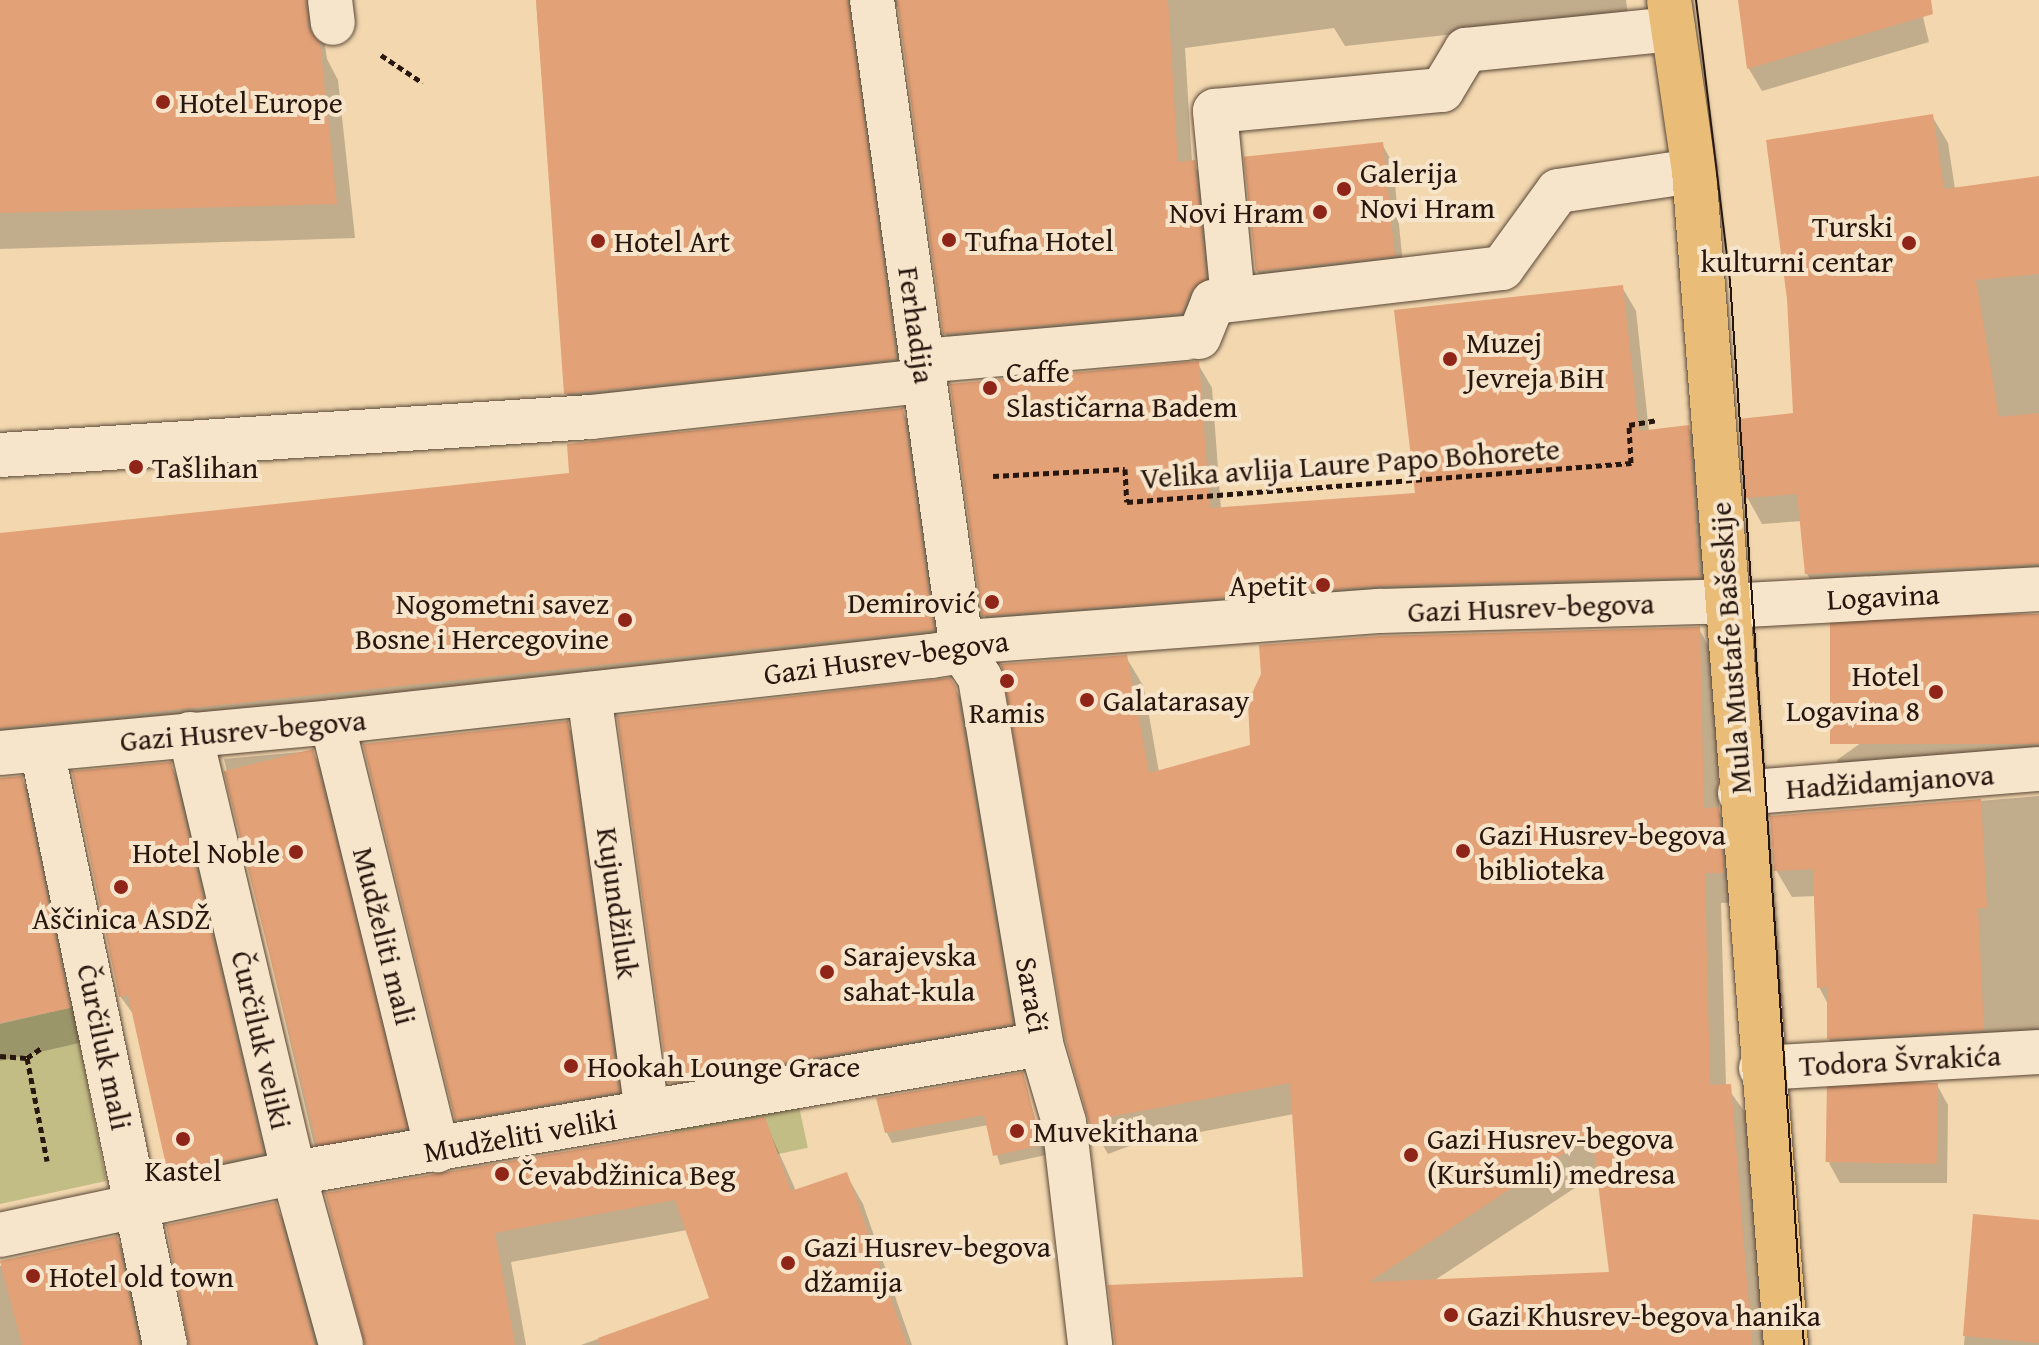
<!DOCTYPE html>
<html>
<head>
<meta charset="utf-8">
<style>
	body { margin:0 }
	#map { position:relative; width:2039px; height:1345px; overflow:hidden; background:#f2d7af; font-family:"Gentium Book Plus",serif }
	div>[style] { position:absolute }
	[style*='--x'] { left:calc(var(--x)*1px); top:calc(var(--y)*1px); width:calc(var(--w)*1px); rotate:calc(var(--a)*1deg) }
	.green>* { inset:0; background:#c2bc85; transform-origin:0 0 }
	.shadow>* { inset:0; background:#0003 }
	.building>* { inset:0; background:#e3a177; transform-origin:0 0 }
	.path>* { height:5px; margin-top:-2.5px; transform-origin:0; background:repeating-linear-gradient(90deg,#28170f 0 6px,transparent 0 10px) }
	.roads { filter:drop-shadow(0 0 2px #5a4737) drop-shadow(0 0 2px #5a4737) }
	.minor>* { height:44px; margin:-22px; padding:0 22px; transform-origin:22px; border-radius:22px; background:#f7e5cb }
	.major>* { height:44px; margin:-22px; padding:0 22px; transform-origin:22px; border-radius:22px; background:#e9bc78 }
	.tram>* { height:2px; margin:-1px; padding:0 1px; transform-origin:1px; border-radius:1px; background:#28170f }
	.dots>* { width:22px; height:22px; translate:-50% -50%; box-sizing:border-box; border:4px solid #f7e5cb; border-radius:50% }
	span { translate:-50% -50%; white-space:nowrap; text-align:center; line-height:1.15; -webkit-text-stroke:8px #f7e5cb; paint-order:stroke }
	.poi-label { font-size:30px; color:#28170f }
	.left { translate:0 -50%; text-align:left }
	.right { translate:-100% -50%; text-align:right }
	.street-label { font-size:30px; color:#28170f }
</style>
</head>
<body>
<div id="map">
	<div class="green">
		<div style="clip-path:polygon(73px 1007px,106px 1181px,0 1204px,0 1024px)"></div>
		<div style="left:797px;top:1097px;width:52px;height:129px;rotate:78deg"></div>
	</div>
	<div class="shadow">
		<div style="clip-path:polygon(0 0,330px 0,324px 39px,327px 59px,338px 80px,355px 238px,0 249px)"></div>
		<div style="clip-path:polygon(536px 0,1626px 0,1628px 15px,1345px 46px,1334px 28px,1185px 48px,1192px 162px,1211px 192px,1222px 309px,963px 363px,945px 333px,900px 7px,885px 5px,912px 388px,583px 423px,566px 393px)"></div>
		<div style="clip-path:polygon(1739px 0,1919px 0,1929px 42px,1762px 91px,1749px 69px)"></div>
		<div style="clip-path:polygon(1932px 116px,1948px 143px,1955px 189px,2039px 178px,2039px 595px,1823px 601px,1807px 574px,1802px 521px,1762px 524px,1747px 497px,1795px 415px)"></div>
		<div style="clip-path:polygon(1382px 144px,1393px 164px,1404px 275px,1269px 291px,1257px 271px)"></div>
		<div style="clip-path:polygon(1622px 287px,1636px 311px,1649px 432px,1688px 427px,1702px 451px,1711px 601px,998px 639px,984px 615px,1198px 364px,1212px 388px,1221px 509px,1417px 495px)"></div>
		<div style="clip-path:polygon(902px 411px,922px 444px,952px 663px,0 772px,0 535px,571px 474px)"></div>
		<div style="clip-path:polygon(2039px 616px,2039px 772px,1852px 787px,1837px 760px)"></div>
		<div style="clip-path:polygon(evenodd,1699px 629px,1716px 659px,1719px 812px,1735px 839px,1740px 902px,1721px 903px,1726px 1086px,1747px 1115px,1765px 1345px,1116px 1345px,1306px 1279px,1294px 1114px,1132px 1145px,1108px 1154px,1091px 1125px,1126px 657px,1144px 687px,1159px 772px,1699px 629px,1599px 1172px,1612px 1274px,1432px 1282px,1599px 1172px)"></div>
		<div style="clip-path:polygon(955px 688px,968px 712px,1024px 1046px,683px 1105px,670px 1082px)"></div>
		<div style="clip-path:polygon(566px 723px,577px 742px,628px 1110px,468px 1138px,457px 1119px)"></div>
		<div style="clip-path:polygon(312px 751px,323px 771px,416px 1148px,326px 1164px,314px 1144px,224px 759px)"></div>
		<div style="clip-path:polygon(170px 764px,181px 784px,273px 1173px,181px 1193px,170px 1173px,134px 1015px,120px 996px)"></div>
		<div style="clip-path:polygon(0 778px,21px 778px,40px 812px,88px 1041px,0 1061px)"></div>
		<div style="clip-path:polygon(2039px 796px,2039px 1055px,1845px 1066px,1829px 1039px,1829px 1006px,1819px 987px,1816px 896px,1792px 897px,1776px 870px,1772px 818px)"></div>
		<div style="clip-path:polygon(1022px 1075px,1046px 1155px,1000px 1165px,988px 1125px,892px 1143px,887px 1133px,878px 1100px)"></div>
		<div style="clip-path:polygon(1937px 1085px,1948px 1105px,1947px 1183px,1840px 1183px,1829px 1163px)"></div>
		<div style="clip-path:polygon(764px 1119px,796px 1191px,846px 1174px,863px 1204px,912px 1345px,581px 1345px,711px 1299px,687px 1230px,511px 1262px,526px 1345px,366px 1345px,327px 1195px)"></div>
		<div style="clip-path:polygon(274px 1204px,292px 1234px,322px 1345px,190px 1345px)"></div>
		<div style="clip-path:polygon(1975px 1217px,2039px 1222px,2039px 1345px,1958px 1345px,1964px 1345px)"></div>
		<div style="clip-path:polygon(116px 1238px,133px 1267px,149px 1345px,0 1345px,0 1266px)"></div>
	</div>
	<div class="building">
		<div style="clip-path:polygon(0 0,306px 0,308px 27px,320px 43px,337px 204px,0 213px)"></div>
		<div style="clip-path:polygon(536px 0,848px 0,896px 359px,564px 394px)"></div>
		<div style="clip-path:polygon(897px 0,1168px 0,1178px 162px,1195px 160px,1206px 279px,1190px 292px,1182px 313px,943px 334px)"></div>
		<div style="clip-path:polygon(1738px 0,1931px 0,1933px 14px,1747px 69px)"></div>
		<div style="clip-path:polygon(1933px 114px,1944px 189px,2039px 176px,2039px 274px,1976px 280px,1999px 417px,2039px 413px,2039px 564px,1805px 574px,1797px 494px,1745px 498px,1739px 419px,1793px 413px,1787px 299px,1766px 140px)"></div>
		<div style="left:1383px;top:142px;width:115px;height:140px;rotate:84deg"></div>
		<div style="clip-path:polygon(1623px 285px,1639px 431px,1689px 425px,1699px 577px,1377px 586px,982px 616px,950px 384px,1199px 361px,1210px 508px,1415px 493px,1394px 310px)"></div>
		<div style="clip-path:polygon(903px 408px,934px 630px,0 728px,0 533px,569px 473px,567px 444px)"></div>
		<div style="left:2039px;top:614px;width:130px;height:209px;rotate:90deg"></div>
		<div style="clip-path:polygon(evenodd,1700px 627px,1704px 808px,1719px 807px,1724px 873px,1705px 873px,1710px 1085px,1731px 1084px,1752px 1345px,1115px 1345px,1108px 1285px,1303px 1277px,1290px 1083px,1114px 1116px,1090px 1126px,1065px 1038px,1001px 664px,1127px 655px,1149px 773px,1250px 745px,1248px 702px,1261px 674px,1259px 645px,1380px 636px,1700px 627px,1592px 1135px,1609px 1272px,1369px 1282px,1592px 1135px)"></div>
		<div style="clip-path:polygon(950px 678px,956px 687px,1012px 1024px,668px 1083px,617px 716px)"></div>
		<div style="clip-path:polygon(568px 721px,619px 1092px,455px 1120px,363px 744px)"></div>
		<div style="left:313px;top:749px;width:390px;height:92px;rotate:76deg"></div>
		<div style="clip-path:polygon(171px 762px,263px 1153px,168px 1174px,128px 995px,119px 997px,72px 771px)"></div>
		<div style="clip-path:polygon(22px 776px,70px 1008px,0 1023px,0 778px)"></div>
		<div style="clip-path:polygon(1981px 799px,1987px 908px,1978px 908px,1984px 1030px,1827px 1039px,1827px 987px,1817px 988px,1813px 869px,1774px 871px,1770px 816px)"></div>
		<div style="clip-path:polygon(1023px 1072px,1042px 1145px,993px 1156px,984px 1115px,885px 1133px,876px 1098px)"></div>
		<div style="left:1938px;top:1083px;width:81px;height:111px;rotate:91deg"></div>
		<div style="clip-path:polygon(765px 1117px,791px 1191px,847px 1172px,907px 1345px,599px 1345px,598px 1338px,709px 1298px,675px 1200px,495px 1233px,515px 1345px,365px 1345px,325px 1193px)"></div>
		<div style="clip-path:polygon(276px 1202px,315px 1345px,189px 1345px,166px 1225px)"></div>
		<div style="clip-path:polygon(1973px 1214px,2039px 1220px,2039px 1343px,1963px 1336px)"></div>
		<div style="clip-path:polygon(117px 1236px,139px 1345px,22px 1345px,0 1261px)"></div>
	</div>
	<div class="path">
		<div style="--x:381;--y:55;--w:50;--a:33.7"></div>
		<div style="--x:993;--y:476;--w:132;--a:-3"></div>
		<div style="--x:1125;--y:469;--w:33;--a:87"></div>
		<div style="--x:1127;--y:502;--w:506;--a:-4.42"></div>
		<div style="--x:1631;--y:463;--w:38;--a:-93"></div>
		<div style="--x:1629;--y:425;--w:29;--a:-10"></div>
		<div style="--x:0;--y:1056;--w:27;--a:4"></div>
		<div style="--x:27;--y:1058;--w:19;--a:-35"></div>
		<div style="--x:27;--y:1058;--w:105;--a:79"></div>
	</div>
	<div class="roads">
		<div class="minor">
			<div style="--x:330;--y:0;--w:23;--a:83"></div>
			<div style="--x:872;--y:0;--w:657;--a:82.13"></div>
			<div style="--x:962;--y:651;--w:32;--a:56"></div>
			<div style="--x:980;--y:678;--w:371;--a:80.5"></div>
			<div style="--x:1041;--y:1044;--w:81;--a:73.6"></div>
			<div style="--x:1064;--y:1122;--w:225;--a:83.3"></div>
			<div style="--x:1233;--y:299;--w:189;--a:-95.5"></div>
			<div style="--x:1215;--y:111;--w:228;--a:-5.3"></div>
			<div style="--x:1442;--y:90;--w:47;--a:-59"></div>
			<div style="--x:1466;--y:50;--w:208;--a:-5.8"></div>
			<div style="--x:1199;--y:337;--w:38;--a:-68"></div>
			<div style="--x:1213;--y:302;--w:291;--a:-6.7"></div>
			<div style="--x:1502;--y:268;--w:95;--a:-54"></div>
			<div style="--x:1558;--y:191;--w:137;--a:-8.4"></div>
			<div style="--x:922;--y:361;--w:265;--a:-5"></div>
			<div style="--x:0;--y:455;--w:592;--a:-3.68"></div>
			<div style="--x:591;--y:417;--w:336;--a:-6.2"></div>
			<div style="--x:589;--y:694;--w:422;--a:82.1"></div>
			<div style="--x:332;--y:722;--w:441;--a:76.2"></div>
			<div style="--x:190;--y:734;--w:453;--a:76.7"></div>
			<div style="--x:294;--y:1175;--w:176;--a:74.5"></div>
			<div style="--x:42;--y:750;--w:608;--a:78.32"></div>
			<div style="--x:0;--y:753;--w:333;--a:-5.3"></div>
			<div style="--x:332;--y:722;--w:603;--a:-6.29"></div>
			<div style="--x:931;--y:656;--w:31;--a:-9"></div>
			<div style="--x:962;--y:651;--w:19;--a:-32"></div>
			<div style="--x:978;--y:641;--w:402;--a:-4.3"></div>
			<div style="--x:1379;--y:611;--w:330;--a:-1.6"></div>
			<div style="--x:1709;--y:602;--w:18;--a:13"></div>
			<div style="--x:1727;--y:606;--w:312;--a:-3.1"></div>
			<div style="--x:1740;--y:793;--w:300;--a:-4.6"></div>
			<div style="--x:1761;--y:1068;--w:278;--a:-3.3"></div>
			<div style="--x:0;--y:1235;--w:283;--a:-12"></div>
			<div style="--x:277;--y:1176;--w:775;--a:-9.8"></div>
		</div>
		<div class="major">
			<div style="--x:1669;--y:0;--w:173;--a:81.7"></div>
			<div style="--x:1694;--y:171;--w:1178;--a:85.52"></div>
		</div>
	</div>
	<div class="tram">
		<div style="--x:1696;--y:0;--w:282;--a:83.1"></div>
		<div style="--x:1730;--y:280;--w:1068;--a:86.03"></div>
	</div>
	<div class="dots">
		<div style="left:163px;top:102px;background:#8f2418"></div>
		<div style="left:1344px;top:189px;background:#8f2418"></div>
		<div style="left:1320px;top:212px;background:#8f2418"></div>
		<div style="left:949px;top:240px;background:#8f2418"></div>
		<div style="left:598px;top:241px;background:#8f2418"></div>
		<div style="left:1909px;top:243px;background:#8f2418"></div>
		<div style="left:1450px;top:359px;background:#8f2418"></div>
		<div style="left:990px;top:388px;background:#8f2418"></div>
		<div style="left:136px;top:467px;background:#8f2418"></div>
		<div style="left:1323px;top:585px;background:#8f2418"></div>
		<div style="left:992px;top:602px;background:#8f2418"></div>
		<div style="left:625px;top:620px;background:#8f2418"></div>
		<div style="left:1007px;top:681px;background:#8f2418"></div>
		<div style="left:1936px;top:692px;background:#8f2418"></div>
		<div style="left:1087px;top:700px;background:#8f2418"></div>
		<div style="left:1463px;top:851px;background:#8f2418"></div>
		<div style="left:296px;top:852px;background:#8f2418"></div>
		<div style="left:121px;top:887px;background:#8f2418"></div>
		<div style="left:827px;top:972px;background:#8f2418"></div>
		<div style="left:571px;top:1066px;background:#8f2418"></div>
		<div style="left:1017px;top:1131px;background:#8f2418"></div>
		<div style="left:183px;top:1139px;background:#8f2418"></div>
		<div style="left:1411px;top:1155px;background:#8f2418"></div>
		<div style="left:502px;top:1174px;background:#8f2418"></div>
		<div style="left:788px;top:1263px;background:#8f2418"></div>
		<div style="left:33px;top:1276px;background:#8f2418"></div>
		<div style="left:1451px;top:1315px;background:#8f2418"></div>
	</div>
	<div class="poi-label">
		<span class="left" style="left:179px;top:102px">Hotel Europe</span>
		<span class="left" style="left:1360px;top:189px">Galerija<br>Novi Hram</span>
		<span class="right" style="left:1304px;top:212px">Novi Hram</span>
		<span class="right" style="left:1893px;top:243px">Turski<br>kulturni centar</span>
		<span class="left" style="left:965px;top:240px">Tufna Hotel</span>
		<span class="left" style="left:614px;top:241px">Hotel Art</span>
		<span class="left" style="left:1466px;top:359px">Muzej<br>Jevreja BiH</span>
		<span class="left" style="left:1006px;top:388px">Caffe<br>Slastičarna Badem</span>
		<span class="left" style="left:152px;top:467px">Tašlihan</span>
		<span class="right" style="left:1307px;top:585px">Apetit</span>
		<span class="right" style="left:976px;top:602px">Demirović</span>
		<span class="right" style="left:609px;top:620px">Nogometni savez<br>Bosne i Hercegovine</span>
		<span class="right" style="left:1920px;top:692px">Hotel<br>Logavina 8</span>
		<span class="left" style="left:1103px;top:700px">Galatarasay</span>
		<span style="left:1007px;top:712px">Ramis</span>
		<span class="left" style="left:1479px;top:851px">Gazi Husrev-begova<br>biblioteka</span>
		<span class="right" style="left:280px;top:852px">Hotel Noble</span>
		<span style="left:121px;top:918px">Aščinica ASDŽ</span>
		<span class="left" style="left:843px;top:972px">Sarajevska<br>sahat-kula</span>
		<span class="left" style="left:587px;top:1066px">Hookah Lounge Grace</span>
		<span class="left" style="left:1033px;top:1131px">Muvekithana</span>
		<span class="left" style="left:1427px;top:1155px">Gazi Husrev-begova<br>(Kuršumli) medresa</span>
		<span style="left:183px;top:1170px">Kastel</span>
		<span class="left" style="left:518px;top:1174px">Čevabdžinica Beg</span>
		<span class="left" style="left:804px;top:1263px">Gazi Husrev-begova<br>džamija</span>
		<span class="left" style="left:49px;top:1276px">Hotel old town</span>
		<span class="left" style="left:1467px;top:1315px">Gazi Khusrev-begova hanika</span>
	</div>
	<div class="street-label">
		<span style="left:917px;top:325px;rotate:82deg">Ferhadija</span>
		<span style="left:1350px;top:463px;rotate:-4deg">Velika avlija Laure Papo Bohorete</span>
		<span style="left:1883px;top:596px;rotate:-3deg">Logavina</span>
		<span style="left:1531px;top:607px;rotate:-2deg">Gazi Husrev-begova</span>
		<span style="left:1730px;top:648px;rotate:-94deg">Mula Mustafe Bašeskije</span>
		<span style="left:886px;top:657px;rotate:-8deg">Gazi Husrev-begova</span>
		<span style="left:243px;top:730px;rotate:-5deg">Gazi Husrev-begova</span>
		<span style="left:1890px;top:781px;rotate:-4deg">Hadžidamjanova</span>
		<span style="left:618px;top:903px;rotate:82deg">Kujundžiluk</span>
		<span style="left:385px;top:936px;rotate:76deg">Mudželiti mali</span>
		<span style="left:1033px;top:995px;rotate:80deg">Sarači</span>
		<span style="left:262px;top:1040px;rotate:77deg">Čurčiluk veliki</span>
		<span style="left:105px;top:1047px;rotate:78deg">Čurčiluk mali</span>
		<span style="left:1900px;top:1060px;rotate:-3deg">Todora Švrakića</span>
		<span style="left:520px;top:1135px;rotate:-10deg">Mudželiti veliki</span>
	</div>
</div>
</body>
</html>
